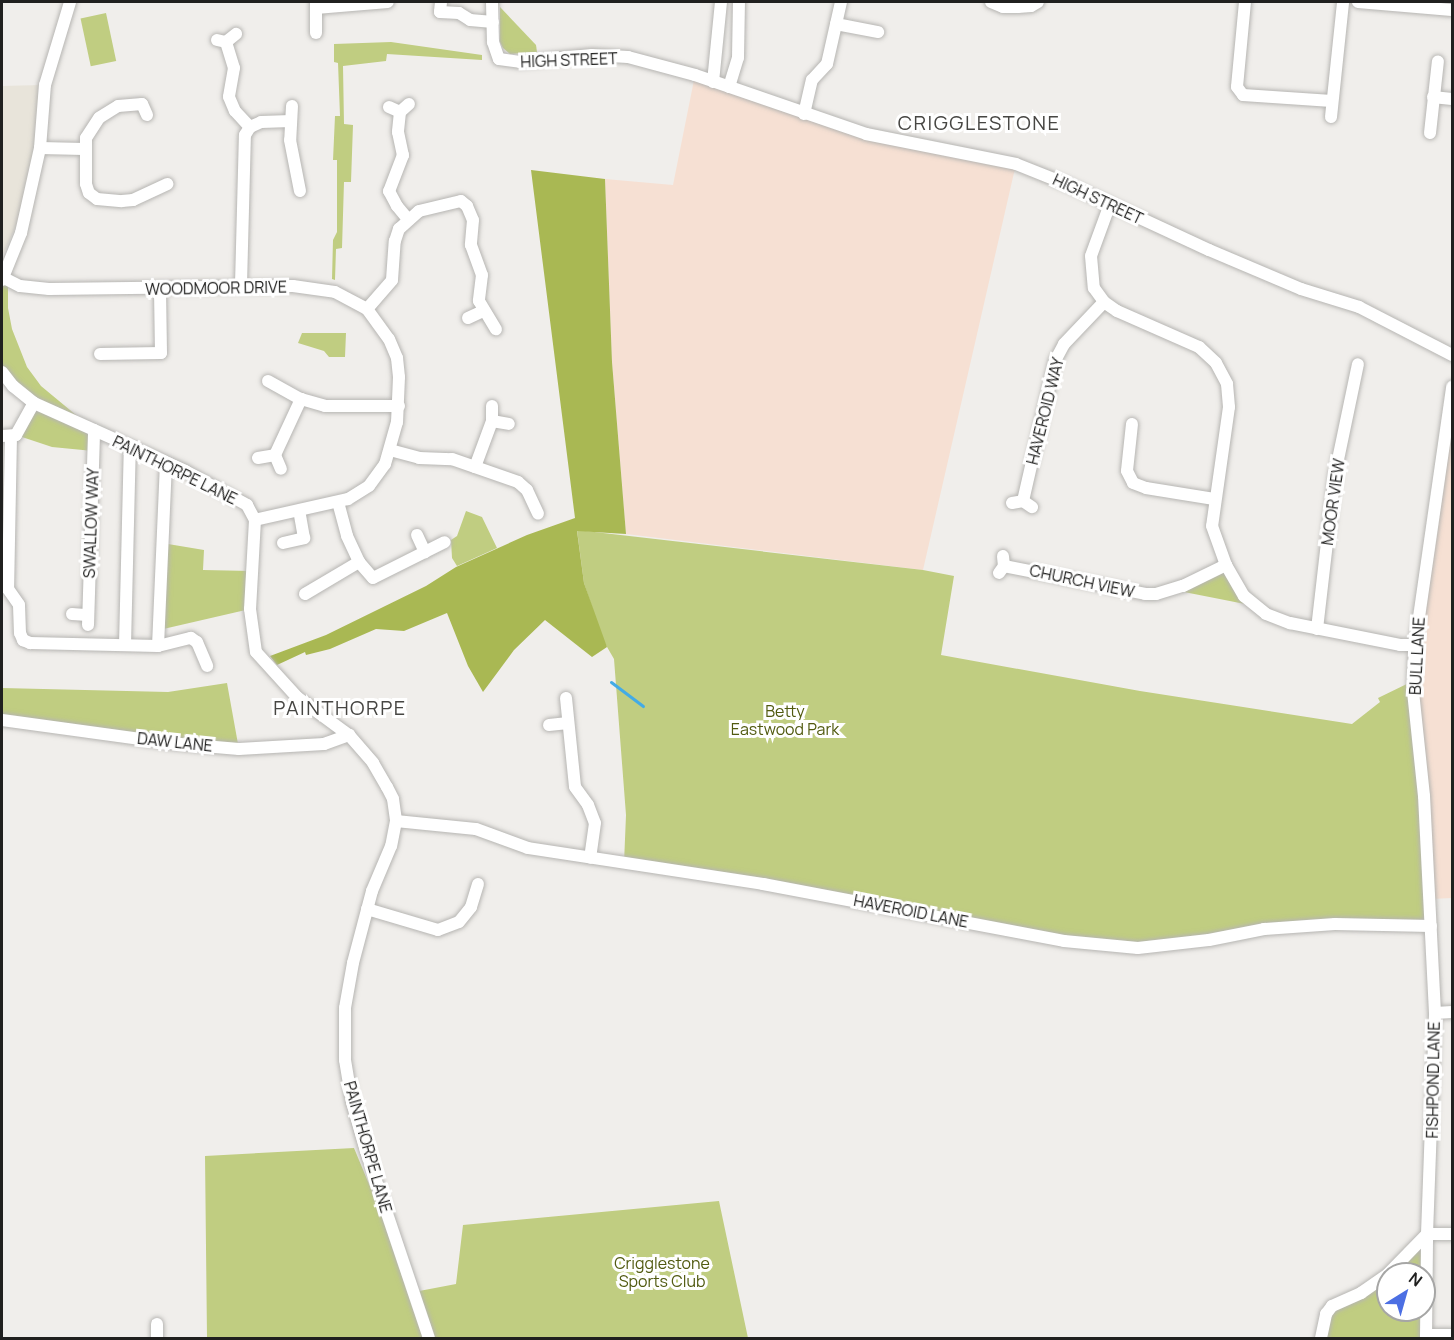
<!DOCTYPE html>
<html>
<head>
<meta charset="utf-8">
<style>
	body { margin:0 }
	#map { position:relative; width:1454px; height:1340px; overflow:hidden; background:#f0eeeb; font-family:Manrope,sans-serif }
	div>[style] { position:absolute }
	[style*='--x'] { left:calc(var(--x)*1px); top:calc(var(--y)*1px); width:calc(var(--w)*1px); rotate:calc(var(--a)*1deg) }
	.industrial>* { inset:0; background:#f6e0d3 }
	.built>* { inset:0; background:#e8e4da }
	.green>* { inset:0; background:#c0cd81; transform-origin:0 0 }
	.forest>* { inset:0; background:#a9b853 }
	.stream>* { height:3px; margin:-1.5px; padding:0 1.5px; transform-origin:1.5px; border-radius:1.5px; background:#43abe6 }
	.roads { filter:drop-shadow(0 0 2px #b6b5b2) drop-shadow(0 0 2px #b6b5b2) }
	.minor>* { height:12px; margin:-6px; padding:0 6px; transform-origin:6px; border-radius:6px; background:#fff }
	span { translate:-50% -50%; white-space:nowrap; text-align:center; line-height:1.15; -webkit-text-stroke:6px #fff; paint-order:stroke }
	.street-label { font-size:16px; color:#20201f }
	.park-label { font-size:16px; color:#515a10 }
	.quarter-label { font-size:20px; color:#474643; letter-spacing:1.5px }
	.frame { position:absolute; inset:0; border:3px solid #20201f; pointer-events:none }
	.north { position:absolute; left:1376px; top:1262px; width:60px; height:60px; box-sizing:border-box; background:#fff; border:2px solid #a6a6a5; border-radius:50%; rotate:37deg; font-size:16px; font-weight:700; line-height:24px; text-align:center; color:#20201f }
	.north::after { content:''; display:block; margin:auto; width:21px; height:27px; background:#4c6fe3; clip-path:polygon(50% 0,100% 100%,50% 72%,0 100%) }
</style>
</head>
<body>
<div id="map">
	<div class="industrial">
		<div style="clip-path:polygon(695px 75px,804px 114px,1016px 164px,923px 570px,626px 534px,612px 362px,605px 179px,673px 185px)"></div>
		<div style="clip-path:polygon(1452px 425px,1452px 898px,1431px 899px,1413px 692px)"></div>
	</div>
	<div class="built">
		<div style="clip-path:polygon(41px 85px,32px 166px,16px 226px,2px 257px,2px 86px)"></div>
	</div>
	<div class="green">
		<div style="clip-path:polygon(500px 7px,536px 45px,537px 52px,510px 54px,503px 48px,500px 42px)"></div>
		<div style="left:106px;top:13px;width:49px;height:26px;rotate:78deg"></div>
		<div style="clip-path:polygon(391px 42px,482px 55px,482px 60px,387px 54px,386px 61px,343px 66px,344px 124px,353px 125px,351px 182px,344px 182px,342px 248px,336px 249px,335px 280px,332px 279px,333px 240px,337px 232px,337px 160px,333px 160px,335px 116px,340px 116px,338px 63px,334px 62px,334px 44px)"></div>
		<div style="clip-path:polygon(8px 279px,8px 308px,12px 329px,27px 367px,41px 386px,94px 430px,93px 451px,52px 447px,16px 435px,34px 403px,2px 372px,2px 280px)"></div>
		<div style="clip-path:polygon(302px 333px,346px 333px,345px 357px,329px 357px,324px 351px,298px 343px)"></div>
		<div style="clip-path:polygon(466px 511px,482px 517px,497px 548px,457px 566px,452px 558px,451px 540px,457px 536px)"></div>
		<div style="clip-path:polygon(577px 530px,923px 570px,954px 576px,941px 655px,1140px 691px,1352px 724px,1380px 702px,1378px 698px,1415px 680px,1431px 926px,1335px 924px,1138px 948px,624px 863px,626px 815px,614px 659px,603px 640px,584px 583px)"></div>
		<div style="clip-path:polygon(162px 543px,204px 550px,203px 570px,251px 571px,250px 609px,159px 630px)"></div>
		<div style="clip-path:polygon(1225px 567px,1250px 605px,1174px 590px)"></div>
		<div style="clip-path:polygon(227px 683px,238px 744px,2px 720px,2px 688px,168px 692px)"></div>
		<div style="clip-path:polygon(354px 1148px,414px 1292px,456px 1284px,463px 1225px,719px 1201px,748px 1338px,207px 1338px,205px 1156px)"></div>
		<div style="clip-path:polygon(1427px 1234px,1426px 1338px,1321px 1338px,1326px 1314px,1388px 1274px,1388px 1310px,1424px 1310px,1424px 1274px,1388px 1274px)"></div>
	</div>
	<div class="forest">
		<div style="clip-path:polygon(531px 170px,605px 179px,612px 362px,626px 534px,577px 531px,584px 583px,607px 647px,592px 657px,545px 620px,514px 650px,483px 692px,468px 666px,447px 613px,404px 631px,376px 629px,330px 649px,306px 655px,305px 652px,277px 665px,270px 656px,326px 635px,426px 586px,456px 567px,527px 535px,575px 518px)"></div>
	</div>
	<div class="stream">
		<div style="--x:611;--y:682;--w:40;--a:37"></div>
	</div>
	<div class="roads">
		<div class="minor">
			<div style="--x:316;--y:2;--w:31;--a:90"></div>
			<div style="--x:441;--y:2;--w:10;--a:96"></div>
			<div style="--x:440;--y:12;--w:19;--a:3"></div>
			<div style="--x:459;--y:13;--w:13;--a:32"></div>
			<div style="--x:470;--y:20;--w:23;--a:5"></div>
			<div style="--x:492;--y:2;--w:40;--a:88.6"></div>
			<div style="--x:493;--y:42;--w:18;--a:71"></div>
			<div style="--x:499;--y:59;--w:21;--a:8"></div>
			<div style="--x:520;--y:62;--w:72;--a:-5.6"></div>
			<div style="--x:592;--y:55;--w:36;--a:3"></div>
			<div style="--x:628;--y:57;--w:69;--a:15"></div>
			<div style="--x:695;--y:75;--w:181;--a:19"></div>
			<div style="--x:866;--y:134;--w:153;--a:11.3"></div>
			<div style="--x:1016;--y:164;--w:59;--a:21.8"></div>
			<div style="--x:1071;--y:186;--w:152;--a:24.9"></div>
			<div style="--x:1209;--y:250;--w:100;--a:23"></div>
			<div style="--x:1301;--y:289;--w:61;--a:17.2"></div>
			<div style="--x:1359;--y:307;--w:105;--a:27.3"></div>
			<div style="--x:991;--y:2;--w:13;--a:23"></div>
			<div style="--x:1003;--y:7;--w:15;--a:0"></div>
			<div style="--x:1018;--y:7;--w:13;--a:-4"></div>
			<div style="--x:1031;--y:6;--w:8;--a:-30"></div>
			<div style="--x:1245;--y:2;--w:85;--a:95.4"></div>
			<div style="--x:1237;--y:87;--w:10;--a:53"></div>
			<div style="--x:1243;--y:95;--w:89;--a:3.9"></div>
			<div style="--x:1358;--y:2;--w:94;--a:4.9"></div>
			<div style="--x:316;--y:8;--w:72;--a:-4.8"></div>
			<div style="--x:836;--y:24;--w:43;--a:10.8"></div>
			<div style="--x:217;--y:40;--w:9;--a:13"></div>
			<div style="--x:226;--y:42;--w:13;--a:-39"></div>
			<div style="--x:226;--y:42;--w:27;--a:73"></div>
			<div style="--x:234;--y:68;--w:29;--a:100"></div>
			<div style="--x:229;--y:97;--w:15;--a:67"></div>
			<div style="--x:235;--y:111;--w:22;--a:47"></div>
			<div style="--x:713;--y:82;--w:80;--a:-84.3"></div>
			<div style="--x:729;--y:87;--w:30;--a:-73"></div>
			<div style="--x:738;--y:58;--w:56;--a:-89"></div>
			<div style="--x:1433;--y:97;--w:19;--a:6"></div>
			<div style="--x:292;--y:106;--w:34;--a:93"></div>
			<div style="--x:290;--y:140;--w:52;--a:78.9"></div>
			<div style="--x:389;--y:107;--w:12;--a:24"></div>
			<div style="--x:400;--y:112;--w:12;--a:-42"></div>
			<div style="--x:400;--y:112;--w:20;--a:96"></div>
			<div style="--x:398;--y:132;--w:24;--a:78"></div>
			<div style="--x:403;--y:155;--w:39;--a:111"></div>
			<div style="--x:389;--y:191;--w:17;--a:62"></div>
			<div style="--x:397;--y:206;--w:17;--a:50"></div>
			<div style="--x:804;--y:114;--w:35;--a:-77"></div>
			<div style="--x:812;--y:80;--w:22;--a:-47"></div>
			<div style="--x:827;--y:64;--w:64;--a:-77.3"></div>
			<div style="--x:147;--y:115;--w:12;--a:-114"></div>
			<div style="--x:142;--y:104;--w:24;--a:175"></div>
			<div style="--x:118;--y:106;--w:22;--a:148"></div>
			<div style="--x:99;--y:118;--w:24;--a:123"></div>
			<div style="--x:86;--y:138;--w:46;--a:90"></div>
			<div style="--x:86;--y:184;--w:9;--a:72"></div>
			<div style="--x:89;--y:193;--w:10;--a:37"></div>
			<div style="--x:97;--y:199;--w:25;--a:5"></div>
			<div style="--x:122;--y:201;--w:11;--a:-5"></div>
			<div style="--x:133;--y:200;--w:38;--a:-25"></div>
			<div style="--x:1331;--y:117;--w:116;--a:-84"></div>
			<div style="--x:1430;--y:133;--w:72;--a:-83.7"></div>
			<div style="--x:40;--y:148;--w:44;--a:1.3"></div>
			<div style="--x:1110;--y:204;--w:55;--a:110.1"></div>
			<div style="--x:1091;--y:256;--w:32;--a:85"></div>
			<div style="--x:1094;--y:288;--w:17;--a:54"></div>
			<div style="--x:1104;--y:302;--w:16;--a:35"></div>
			<div style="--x:1117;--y:311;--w:90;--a:23.7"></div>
			<div style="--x:1199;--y:347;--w:23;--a:43"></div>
			<div style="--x:1216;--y:363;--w:24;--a:62"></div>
			<div style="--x:1227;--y:384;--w:23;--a:85"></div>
			<div style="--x:1229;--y:407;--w:120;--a:98.1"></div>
			<div style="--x:1212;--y:526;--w:41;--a:70.3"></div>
			<div style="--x:1226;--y:565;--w:36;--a:60"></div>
			<div style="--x:1244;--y:596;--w:28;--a:39"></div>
			<div style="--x:1266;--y:614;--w:26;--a:21"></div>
			<div style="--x:1290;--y:623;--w:112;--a:11.3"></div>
			<div style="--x:1400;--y:645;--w:15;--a:0"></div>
			<div style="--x:2;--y:277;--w:20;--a:27"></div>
			<div style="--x:20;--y:286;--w:29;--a:6"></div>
			<div style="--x:49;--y:289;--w:244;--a:-0.7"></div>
			<div style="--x:293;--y:286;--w:42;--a:8.1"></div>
			<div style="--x:335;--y:292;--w:36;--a:28"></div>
			<div style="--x:367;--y:309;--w:37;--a:54"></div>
			<div style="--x:389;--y:339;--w:21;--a:67"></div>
			<div style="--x:397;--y:358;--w:19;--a:84"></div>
			<div style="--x:399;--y:377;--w:45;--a:92.5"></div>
			<div style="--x:397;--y:422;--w:44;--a:105.9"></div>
			<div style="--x:385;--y:464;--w:27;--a:126"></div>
			<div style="--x:369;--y:486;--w:25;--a:148"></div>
			<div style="--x:348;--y:499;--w:95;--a:167.3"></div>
			<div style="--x:2;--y:280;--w:51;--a:-68"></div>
			<div style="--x:21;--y:233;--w:87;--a:-77.4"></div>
			<div style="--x:40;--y:148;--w:63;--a:-85.5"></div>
			<div style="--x:45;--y:85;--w:87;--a:-73.2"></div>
			<div style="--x:241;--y:285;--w:150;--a:-88.5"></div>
			<div style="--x:245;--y:135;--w:9;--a:-58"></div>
			<div style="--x:250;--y:127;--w:12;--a:-24"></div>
			<div style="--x:261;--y:122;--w:30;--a:-2"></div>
			<div style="--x:367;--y:309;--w:38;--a:-49"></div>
			<div style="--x:392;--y:280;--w:39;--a:-86"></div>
			<div style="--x:395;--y:241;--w:13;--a:-72"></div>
			<div style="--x:399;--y:229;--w:27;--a:-42"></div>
			<div style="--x:419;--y:211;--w:43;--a:-13.4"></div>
			<div style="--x:461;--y:201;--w:8;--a:40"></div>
			<div style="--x:467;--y:206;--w:15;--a:67"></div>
			<div style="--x:473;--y:220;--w:25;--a:95"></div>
			<div style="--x:471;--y:245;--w:32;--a:70"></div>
			<div style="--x:482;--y:275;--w:26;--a:97"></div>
			<div style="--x:479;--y:301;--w:33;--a:59"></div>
			<div style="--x:468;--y:318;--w:17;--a:-25"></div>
			<div style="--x:100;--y:354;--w:61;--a:-0.9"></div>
			<div style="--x:161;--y:353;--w:64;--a:-90.9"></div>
			<div style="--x:2;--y:372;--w:18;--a:52"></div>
			<div style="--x:13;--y:386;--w:27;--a:39"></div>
			<div style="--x:34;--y:403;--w:166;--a:24.2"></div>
			<div style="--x:185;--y:471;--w:71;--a:28.7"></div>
			<div style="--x:247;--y:505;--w:17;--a:62"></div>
			<div style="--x:255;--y:520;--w:89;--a:93.2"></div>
			<div style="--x:250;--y:609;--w:43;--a:82.1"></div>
			<div style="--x:256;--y:652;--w:61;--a:47.7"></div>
			<div style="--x:297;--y:697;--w:64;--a:36.2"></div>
			<div style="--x:349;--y:735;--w:37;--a:49"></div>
			<div style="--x:373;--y:763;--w:28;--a:60"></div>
			<div style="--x:387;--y:787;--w:13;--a:63"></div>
			<div style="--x:393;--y:799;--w:22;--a:82"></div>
			<div style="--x:396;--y:821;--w:25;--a:101"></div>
			<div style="--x:391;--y:846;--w:49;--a:112.9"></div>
			<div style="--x:372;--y:891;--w:74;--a:104.8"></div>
			<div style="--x:353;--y:963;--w:46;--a:100.1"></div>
			<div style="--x:345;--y:1008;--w:52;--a:90"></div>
			<div style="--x:345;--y:1060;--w:43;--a:80.5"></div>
			<div style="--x:352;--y:1102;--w:51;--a:74.1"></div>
			<div style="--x:366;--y:1151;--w:197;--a:71.4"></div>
			<div style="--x:268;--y:381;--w:38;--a:29"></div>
			<div style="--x:301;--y:399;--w:25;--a:16"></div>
			<div style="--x:325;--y:406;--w:74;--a:0"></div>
			<div style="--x:492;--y:421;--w:17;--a:10"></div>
			<div style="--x:1132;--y:424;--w:47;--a:96.1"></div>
			<div style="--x:1127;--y:471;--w:13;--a:63"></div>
			<div style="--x:1133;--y:483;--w:14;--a:21"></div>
			<div style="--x:1146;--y:488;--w:69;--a:9.2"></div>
			<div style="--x:2;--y:436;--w:14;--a:-4"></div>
			<div style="--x:16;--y:435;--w:37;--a:-61"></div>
			<div style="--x:11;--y:436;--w:153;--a:91.1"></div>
			<div style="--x:8;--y:589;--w:19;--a:55"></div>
			<div style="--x:19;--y:605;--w:28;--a:88"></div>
			<div style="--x:20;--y:633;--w:8;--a:67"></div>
			<div style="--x:23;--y:640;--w:8;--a:23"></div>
			<div style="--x:30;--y:643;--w:128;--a:1.3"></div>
			<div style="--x:158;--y:646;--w:34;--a:-14"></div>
			<div style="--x:191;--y:638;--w:7;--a:34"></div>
			<div style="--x:197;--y:642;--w:26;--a:67"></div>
			<div style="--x:390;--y:450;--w:30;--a:15"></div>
			<div style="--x:419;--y:458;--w:33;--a:2"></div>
			<div style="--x:452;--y:459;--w:70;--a:19.2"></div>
			<div style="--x:518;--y:482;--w:12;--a:42"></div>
			<div style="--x:527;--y:490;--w:26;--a:65"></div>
			<div style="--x:275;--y:455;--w:62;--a:-65.1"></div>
			<div style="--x:258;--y:458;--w:17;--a:-10"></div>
			<div style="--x:275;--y:455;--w:15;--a:67"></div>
			<div style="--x:475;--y:467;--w:49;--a:-69.7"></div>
			<div style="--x:492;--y:421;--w:15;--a:-90"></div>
			<div style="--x:1023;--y:501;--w:144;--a:-77.1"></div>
			<div style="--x:1055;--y:361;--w:19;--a:-62"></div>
			<div style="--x:1064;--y:344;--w:58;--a:-46.4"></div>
			<div style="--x:338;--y:502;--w:35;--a:75"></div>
			<div style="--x:347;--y:536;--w:29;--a:65"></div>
			<div style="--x:359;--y:562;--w:21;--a:49"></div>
			<div style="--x:373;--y:578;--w:80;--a:-26.6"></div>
			<div style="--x:1012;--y:503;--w:11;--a:-10"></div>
			<div style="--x:1023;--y:501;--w:11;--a:34"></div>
			<div style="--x:417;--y:535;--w:19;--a:65"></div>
			<div style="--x:283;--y:543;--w:22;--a:-13"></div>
			<div style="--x:304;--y:538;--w:28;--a:-100"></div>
			<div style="--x:1004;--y:566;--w:144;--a:11.2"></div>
			<div style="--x:1145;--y:594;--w:11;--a:0"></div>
			<div style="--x:1156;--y:594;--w:28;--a:-17"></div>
			<div style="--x:1183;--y:586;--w:48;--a:-26"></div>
			<div style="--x:999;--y:573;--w:9;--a:-54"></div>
			<div style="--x:1004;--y:566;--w:10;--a:-96"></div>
			<div style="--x:305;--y:594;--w:63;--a:-30.7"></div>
			<div style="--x:72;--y:614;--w:16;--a:4"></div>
			<div style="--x:88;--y:625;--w:195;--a:-88.2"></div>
			<div style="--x:1317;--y:629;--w:156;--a:-83.4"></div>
			<div style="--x:1335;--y:474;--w:112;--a:-78.2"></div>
			<div style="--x:125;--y:645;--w:198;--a:-88.6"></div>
			<div style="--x:158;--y:646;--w:183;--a:-87.5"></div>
			<div style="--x:566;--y:698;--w:89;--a:84.2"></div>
			<div style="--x:575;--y:787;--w:22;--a:54"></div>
			<div style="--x:588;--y:805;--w:19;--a:69"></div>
			<div style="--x:595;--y:823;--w:35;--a:98"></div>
			<div style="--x:2;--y:720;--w:169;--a:7.8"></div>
			<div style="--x:169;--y:743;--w:70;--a:4.9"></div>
			<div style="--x:239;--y:749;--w:85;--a:-3.4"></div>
			<div style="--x:324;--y:744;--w:27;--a:-20"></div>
			<div style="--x:549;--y:725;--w:19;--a:-6"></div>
			<div style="--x:396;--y:821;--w:80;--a:5.7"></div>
			<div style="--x:476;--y:829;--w:55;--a:20.1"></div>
			<div style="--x:528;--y:848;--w:238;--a:8.7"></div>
			<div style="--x:763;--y:884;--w:306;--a:10.7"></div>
			<div style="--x:1064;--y:941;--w:74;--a:5.4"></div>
			<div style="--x:1138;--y:948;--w:71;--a:-6.4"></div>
			<div style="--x:1209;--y:940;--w:56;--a:-11.3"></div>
			<div style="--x:1264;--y:929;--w:71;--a:-4"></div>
			<div style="--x:1335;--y:924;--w:96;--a:1.2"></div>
			<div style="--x:367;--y:909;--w:74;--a:16.5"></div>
			<div style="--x:438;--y:930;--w:22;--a:-21"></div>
			<div style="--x:459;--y:922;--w:19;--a:-51"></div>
			<div style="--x:471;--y:907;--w:24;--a:-73"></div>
			<div style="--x:1435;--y:1013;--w:17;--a:-3"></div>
			<div style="--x:1427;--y:1234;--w:25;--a:0"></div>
			<div style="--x:1388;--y:1274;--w:56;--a:-45.7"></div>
			<div style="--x:157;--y:1324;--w:14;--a:90"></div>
			<div style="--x:1426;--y:1335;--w:26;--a:0"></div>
			<div style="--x:1321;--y:1338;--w:25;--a:-78"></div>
			<div style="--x:1326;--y:1314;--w:10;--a:-53"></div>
			<div style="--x:1332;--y:1306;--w:32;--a:-24"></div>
			<div style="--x:1361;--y:1293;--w:33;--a:-35"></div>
			<div style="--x:1426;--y:1338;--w:104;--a:-89.4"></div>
			<div style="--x:1427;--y:1234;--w:221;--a:-87.9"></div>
			<div style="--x:1435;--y:1013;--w:217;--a:-92.9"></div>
			<div style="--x:1424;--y:796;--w:105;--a:-96"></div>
			<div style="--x:1413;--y:692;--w:47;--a:-87.6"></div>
			<div style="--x:1415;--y:645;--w:261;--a:-81.8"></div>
		</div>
	</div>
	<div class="street-label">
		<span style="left:569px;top:60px;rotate:-2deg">HIGH STREET</span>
		<span style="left:1098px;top:199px;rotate:25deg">HIGH STREET</span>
		<span style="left:216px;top:288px;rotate:-1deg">WOODMOOR DRIVE</span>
		<span style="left:1045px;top:411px;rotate:-76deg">HAVEROID WAY</span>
		<span style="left:175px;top:470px;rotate:26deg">PAINTHORPE LANE</span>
		<span style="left:1333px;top:502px;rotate:-82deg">MOOR VIEW</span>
		<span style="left:91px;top:523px;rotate:-88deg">SWALLOW WAY</span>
		<span style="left:1082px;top:581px;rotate:12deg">CHURCH VIEW</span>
		<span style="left:1417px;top:656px;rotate:-87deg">BULL LANE</span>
		<span style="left:175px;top:742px;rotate:6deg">DAW LANE</span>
		<span style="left:911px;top:911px;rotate:11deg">HAVEROID LANE</span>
		<span style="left:1433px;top:1080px;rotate:-89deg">FISHPOND LANE</span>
		<span style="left:368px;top:1147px;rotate:74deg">PAINTHORPE LANE</span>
	</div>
	<div class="park-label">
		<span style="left:785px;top:720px">Betty<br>Eastwood Park</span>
		<span style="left:662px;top:1272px">Crigglestone<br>Sports Club</span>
	</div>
	<div class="quarter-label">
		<span style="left:979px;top:122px">CRIGGLESTONE</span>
		<span style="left:340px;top:707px">PAINTHORPE</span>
	</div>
	<div class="frame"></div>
	<div class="north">N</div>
</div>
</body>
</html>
